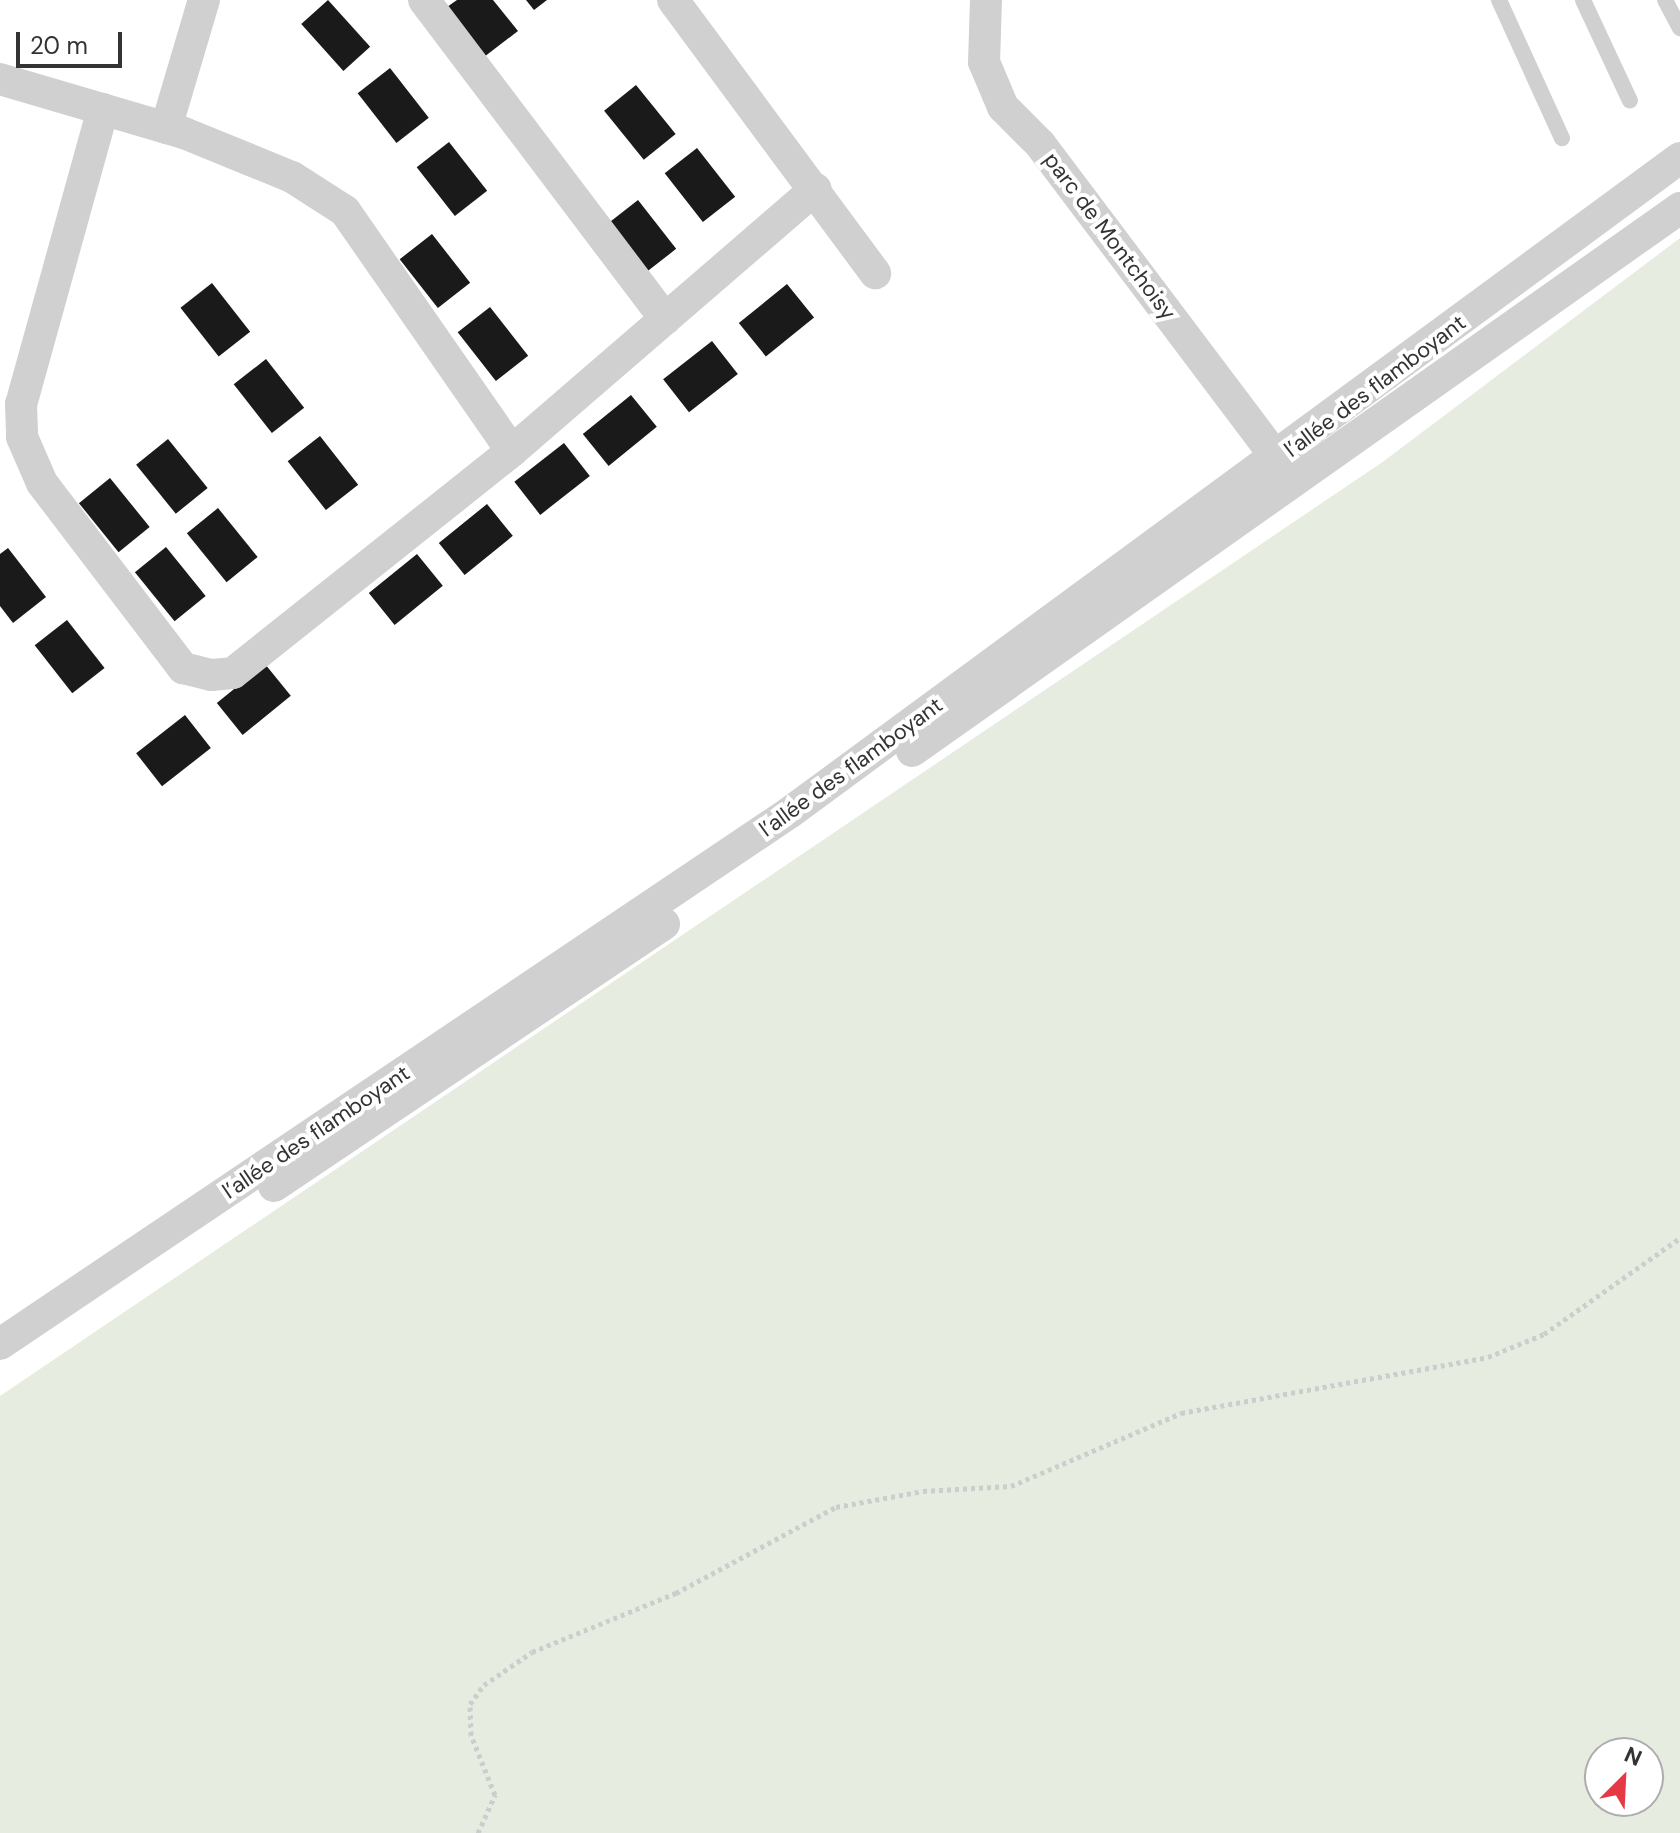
<!DOCTYPE html>
<html>
<head>
<meta charset="utf-8">
<style>
	body { margin:0 }
	#map { position:relative; width:1680px; height:1833px; overflow:hidden; background:#fff; font-family:"DM Sans",sans-serif }
	div>[style] { position:absolute }
	[style*='--x'] { left:calc(var(--x)*1px); top:calc(var(--y)*1px); width:calc(var(--w)*1px); rotate:calc(var(--a)*1deg) }
	.green>* { inset:0; background:#e6ecdf }
	.building>* { inset:0; background:#1a1a1a; transform-origin:0 0 }
	.path>* { height:5px; margin-top:-2.5px; transform-origin:0; background:repeating-linear-gradient(90deg,#cdcdcd 0 4px,transparent 0 8px) }
	.service>* { height:16px; margin:-8px; padding:0 8px; transform-origin:8px; border-radius:8px; background:#d0d0d0 }
	.minor>* { height:32px; margin:-16px; padding:0 16px; transform-origin:16px; border-radius:16px; background:#d0d0d0 }
	span { translate:-50% -50%; white-space:nowrap; text-align:center; line-height:1.15; -webkit-text-stroke:8px #fff; paint-order:stroke }
	.street-label { font-size:22px; color:#333 }
	.north { position:absolute; left:1584px; top:1737px; width:80px; height:80px; box-sizing:border-box; background:#fff; border:2px solid #adadad; border-radius:50%; rotate:24deg; font-size:22px; font-weight:700; line-height:32px; text-align:center; color:#333 }
	.north::after { content:''; display:block; margin:auto; width:28px; height:36px; background:#e63946; clip-path:polygon(50% 0,100% 100%,50% 72%,0 100%) }
	.scale { position:absolute; left:16px; top:32px; width:106px; height:36px; box-sizing:border-box; border:4px solid #333; border-top:0; padding-left:10px; font-size:24px; line-height:28px; white-space:nowrap; color:#333; -webkit-text-stroke:6px #fff; paint-order:stroke }
</style>
</head>
<body>
<div id="map">
	<div class="green">
		<div style="clip-path:polygon(evenodd,1680px 238px,1680px 1833px,0 1833px,0 1396px,1384px 461px,1680px 238px,1600px 1753px,1648px 1753px,1648px 1801px,1600px 1801px,1600px 1753px)"></div>
	</div>
	<div class="building">
		<div style="left:328px;top:0;width:63px;height:36px;rotate:48deg"></div>
		<div style="clip-path:polygon(457px 0,493px 0,518px 31px,484px 57px,447px 7px)"></div>
		<div style="clip-path:polygon(526px 0,547px 0,534px 10px)"></div>
		<div style="left:390px;top:68px;width:63px;height:41px;rotate:52deg"></div>
		<div style="left:636px;top:85px;width:63px;height:41px;rotate:51deg"></div>
		<div style="left:449px;top:142px;width:62px;height:41px;rotate:52deg"></div>
		<div style="left:697px;top:148px;width:62px;height:41px;rotate:52deg"></div>
		<div style="left:638px;top:200px;width:62px;height:41px;rotate:52deg"></div>
		<div style="left:432px;top:234px;width:62px;height:41px;rotate:52deg"></div>
		<div style="left:212px;top:283px;width:62px;height:40px;rotate:52deg"></div>
		<div style="left:787px;top:284px;width:43px;height:62px;rotate:51deg"></div>
		<div style="left:490px;top:307px;width:62px;height:41px;rotate:52deg"></div>
		<div style="left:712px;top:341px;width:42px;height:62px;rotate:52deg"></div>
		<div style="left:266px;top:359px;width:62px;height:41px;rotate:52deg"></div>
		<div style="left:631px;top:395px;width:41px;height:62px;rotate:51deg"></div>
		<div style="left:320px;top:436px;width:62px;height:41px;rotate:52deg"></div>
		<div style="left:168px;top:439px;width:63px;height:41px;rotate:51deg"></div>
		<div style="left:564px;top:443px;width:42px;height:63px;rotate:52deg"></div>
		<div style="left:110px;top:478px;width:63px;height:40px;rotate:51deg"></div>
		<div style="left:487px;top:504px;width:41px;height:62px;rotate:51deg"></div>
		<div style="left:218px;top:508px;width:63px;height:40px;rotate:51deg"></div>
		<div style="left:166px;top:547px;width:63px;height:40px;rotate:51deg"></div>
		<div style="clip-path:polygon(8px 548px,46px 597px,13px 623px,0 606px,0 554px)"></div>
		<div style="left:417px;top:554px;width:41px;height:62px;rotate:51deg"></div>
		<div style="left:67px;top:620px;width:61px;height:41px;rotate:52deg"></div>
		<div style="left:265px;top:664px;width:41px;height:62px;rotate:51deg"></div>
		<div style="left:185px;top:715px;width:42px;height:62px;rotate:52deg"></div>
	</div>
	<div class="path">
		<div style="--x:478;--y:1833;--w:42;--a:-65.9"></div>
		<div style="--x:495;--y:1795;--w:65;--a:-111.8"></div>
		<div style="--x:471;--y:1735;--w:31;--a:-92"></div>
		<div style="--x:470;--y:1704;--w:24;--a:-54"></div>
		<div style="--x:484;--y:1685;--w:58;--a:-34.5"></div>
		<div style="--x:532;--y:1652;--w:156;--a:-22.3"></div>
		<div style="--x:676;--y:1593;--w:182;--a:-28.3"></div>
		<div style="--x:836;--y:1507;--w:88;--a:-10.4"></div>
		<div style="--x:923;--y:1491;--w:88;--a:-3.3"></div>
		<div style="--x:1011;--y:1486;--w:185;--a:-23.2"></div>
		<div style="--x:1181;--y:1413;--w:312;--a:-10.3"></div>
		<div style="--x:1488;--y:1357;--w:61;--a:-22.3"></div>
		<div style="--x:1544;--y:1334;--w:166;--a:-35.2"></div>
	</div>
	<div class="service">
		<div style="--x:1499;--y:0;--w:152;--a:65.5"></div>
		<div style="--x:1583;--y:0;--w:111;--a:65"></div>
		<div style="--x:1665;--y:0;--w:32;--a:62"></div>
	</div>
	<div class="minor">
		<div style="--x:424;--y:0;--w:400;--a:52.9"></div>
		<div style="--x:673;--y:0;--w:340;--a:53.5"></div>
		<div style="--x:986;--y:0;--w:62;--a:91.8"></div>
		<div style="--x:984;--y:62;--w:49;--a:67.1"></div>
		<div style="--x:1003;--y:107;--w:52;--a:45"></div>
		<div style="--x:1040;--y:144;--w:413;--a:53"></div>
		<div style="--x:0;--y:79;--w:192;--a:16.4"></div>
		<div style="--x:184;--y:133;--w:117;--a:22.2"></div>
		<div style="--x:292;--y:177;--w:63;--a:32.7"></div>
		<div style="--x:345;--y:211;--w:292;--a:55.2"></div>
		<div style="--x:103;--y:109;--w:306;--a:105.5"></div>
		<div style="--x:21;--y:404;--w:33;--a:88"></div>
		<div style="--x:22;--y:437;--w:50;--a:66.5"></div>
		<div style="--x:42;--y:483;--w:233;--a:52.7"></div>
		<div style="--x:183;--y:668;--w:29;--a:14"></div>
		<div style="--x:211;--y:675;--w:22;--a:-5"></div>
		<div style="--x:233;--y:673;--w:357;--a:-38.5"></div>
		<div style="--x:512;--y:451;--w:401;--a:-40.8"></div>
		<div style="--x:166;--y:128;--w:134;--a:-73.5"></div>
		<div style="--x:912;--y:751;--w:941;--a:-35.26"></div>
		<div style="--x:274;--y:1186;--w:470;--a:-33.9"></div>
		<div style="--x:0;--y:1344;--w:951;--a:-33.94"></div>
		<div style="--x:789;--y:813;--w:1106;--a:-36.32"></div>
	</div>
	<div class="street-label">
		<span style="left:1110px;top:236px;rotate:53deg">parc de Montchoisy</span>
		<span style="left:1375px;top:386px;rotate:-37deg">l’allée des flamboyant</span>
		<span style="left:851px;top:767px;rotate:-36deg">l’allée des flamboyant</span>
		<span style="left:316px;top:1132px;rotate:-34deg">l’allée des flamboyant</span>
	</div>
	<div class="north">N</div>
	<div class="scale">20 m</div>
</div>
</body>
</html>
